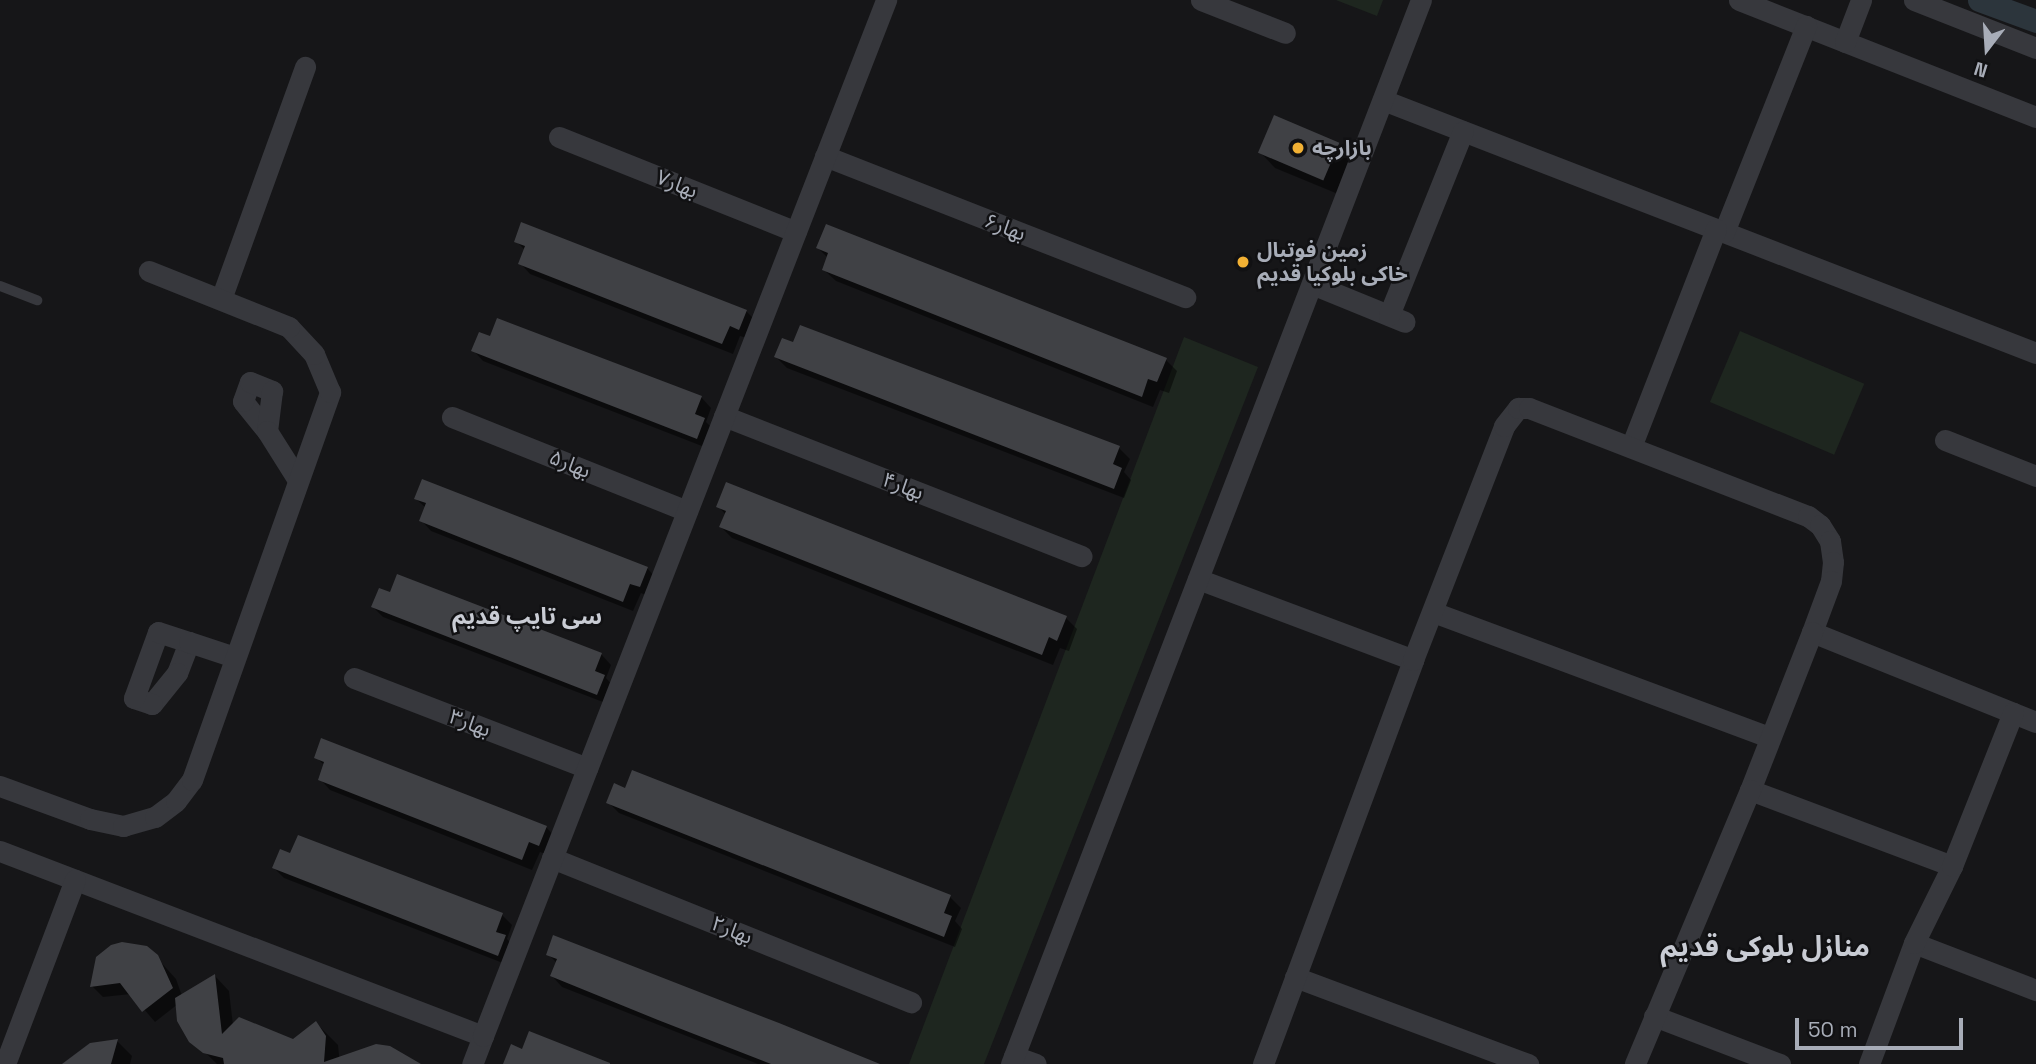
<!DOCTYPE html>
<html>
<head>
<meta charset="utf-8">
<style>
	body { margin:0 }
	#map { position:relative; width:2036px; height:1064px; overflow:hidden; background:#161618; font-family:"Space Grotesk","Noto Sans Arabic",sans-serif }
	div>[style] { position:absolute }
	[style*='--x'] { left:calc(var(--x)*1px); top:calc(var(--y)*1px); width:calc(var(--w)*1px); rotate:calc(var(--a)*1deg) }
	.green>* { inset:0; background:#1e261f; transform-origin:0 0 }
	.shadow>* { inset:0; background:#0007 }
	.canal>* { height:23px; margin:-11.5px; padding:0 11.5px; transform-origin:11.5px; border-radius:11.5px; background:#2c353c }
	.building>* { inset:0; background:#404145; transform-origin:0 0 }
	.service>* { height:10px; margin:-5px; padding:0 5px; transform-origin:5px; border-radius:5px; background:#37383d }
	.minor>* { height:21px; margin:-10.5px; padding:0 10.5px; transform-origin:10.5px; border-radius:10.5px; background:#37383d }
	.dots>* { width:19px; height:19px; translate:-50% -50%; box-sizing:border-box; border:4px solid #111113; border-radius:50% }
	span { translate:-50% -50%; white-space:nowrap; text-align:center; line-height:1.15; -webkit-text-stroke:5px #111113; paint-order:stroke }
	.poi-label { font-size:21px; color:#a8adb8; font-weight:700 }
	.left { translate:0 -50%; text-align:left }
	.street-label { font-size:21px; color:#a8adb8 }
	.neighbourhood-label { font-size:23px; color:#c9ccd4; font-weight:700 }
	.district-label { font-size:28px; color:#c9ccd4; font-weight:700 }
	.north { position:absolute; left:1952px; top:14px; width:70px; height:70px; -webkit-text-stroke:5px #111113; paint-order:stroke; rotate:197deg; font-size:19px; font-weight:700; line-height:28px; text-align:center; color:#a8adb8 }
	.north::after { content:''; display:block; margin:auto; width:24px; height:32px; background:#a8adb8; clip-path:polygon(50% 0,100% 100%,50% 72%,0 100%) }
	.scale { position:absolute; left:1795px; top:1018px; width:168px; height:32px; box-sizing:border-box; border:4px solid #a8adb8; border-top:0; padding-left:9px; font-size:21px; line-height:24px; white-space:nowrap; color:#a8adb8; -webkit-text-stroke:5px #111113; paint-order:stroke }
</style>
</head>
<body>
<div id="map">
	<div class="green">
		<div style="clip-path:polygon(1336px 0,1383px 0,1377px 16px)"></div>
		<div style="left:1740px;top:331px;width:135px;height:77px;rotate:23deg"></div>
		<div style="clip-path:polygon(1184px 337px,1258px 367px,984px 1064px,909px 1064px)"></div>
	</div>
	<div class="shadow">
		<div style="clip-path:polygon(1338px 145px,1353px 160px,1338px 194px,1275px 168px,1260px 152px)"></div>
		<div style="clip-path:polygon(516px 241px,746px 311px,757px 322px,750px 339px,740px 336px,733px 354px,530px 274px,520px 263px,525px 250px)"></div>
		<div style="clip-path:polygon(818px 248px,1166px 360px,1177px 371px,1169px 393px,1160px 390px,1153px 407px,836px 281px,824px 270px,828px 258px)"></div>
		<div style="clip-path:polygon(794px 345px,1119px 448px,1130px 459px,1124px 472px,1131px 480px,1124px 498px,787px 368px,776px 357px)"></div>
		<div style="clip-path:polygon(473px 350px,701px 397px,711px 408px,706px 422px,714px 430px,707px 448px,483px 361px)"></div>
		<div style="clip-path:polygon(416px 499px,647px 568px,657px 579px,650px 597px,641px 593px,633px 611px,431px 531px,421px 520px,426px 508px)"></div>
		<div style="clip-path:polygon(718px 506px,1066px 618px,1077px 629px,1069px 651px,1060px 648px,1053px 665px,732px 538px,721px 527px,726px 515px)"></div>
		<div style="clip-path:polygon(373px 607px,601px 654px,611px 665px,606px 678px,614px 687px,608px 704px,383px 617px)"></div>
		<div style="clip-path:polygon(316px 757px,546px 827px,556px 838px,549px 855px,540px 852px,532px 870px,330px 790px,320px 779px,325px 766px)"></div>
		<div style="clip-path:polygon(608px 802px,950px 897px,961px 908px,955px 921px,962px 929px,955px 947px,619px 813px)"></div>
		<div style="clip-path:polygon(274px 868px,502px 915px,512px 925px,507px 939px,515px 947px,508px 965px,284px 878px)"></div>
		<div style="clip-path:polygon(548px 954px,879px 1064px,758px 1064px,562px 987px,552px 976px,557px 963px)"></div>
		<div style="clip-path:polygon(158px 959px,176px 979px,182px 996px,215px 976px,229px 991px,233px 1025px,293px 1041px,316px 1023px,338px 1045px,340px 1064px,217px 1064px,183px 1031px,178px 1004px,155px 1022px,131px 994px,103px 997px,92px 986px)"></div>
		<div style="clip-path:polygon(117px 1041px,132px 1056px,130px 1064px,70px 1064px)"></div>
	</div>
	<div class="canal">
		<div style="--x:1979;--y:0;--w:61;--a:20.2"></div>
	</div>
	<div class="building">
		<div style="left:1274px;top:115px;width:71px;height:41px;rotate:23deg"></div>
		<div style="clip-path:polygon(521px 222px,747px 310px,739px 330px,730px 326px,722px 344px,518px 264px,525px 246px,514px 242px)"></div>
		<div style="clip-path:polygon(826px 224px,1167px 358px,1157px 382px,1148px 379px,1142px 397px,822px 270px,828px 253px,816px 248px)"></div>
		<div style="clip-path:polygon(497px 318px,702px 396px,695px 414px,705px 418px,697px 439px,471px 351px,479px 332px,490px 336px)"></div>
		<div style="clip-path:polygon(800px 325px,1120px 446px,1113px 464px,1122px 468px,1114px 489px,774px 357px,782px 338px,793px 342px)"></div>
		<div style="clip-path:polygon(422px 479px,648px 567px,640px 587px,630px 584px,623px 602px,419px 521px,426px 503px,414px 499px)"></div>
		<div style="clip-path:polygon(726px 482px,1067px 616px,1057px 641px,1049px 637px,1042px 655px,719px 527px,726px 511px,716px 507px)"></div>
		<div style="clip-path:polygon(397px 574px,602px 653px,595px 671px,605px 675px,597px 695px,371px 607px,379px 588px,390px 592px)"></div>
		<div style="clip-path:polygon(321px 738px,547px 826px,539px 846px,529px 842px,522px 860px,318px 780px,324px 762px,314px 758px)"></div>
		<div style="clip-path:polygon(632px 770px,951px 895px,944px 913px,952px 916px,944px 937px,606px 803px,614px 783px,625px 788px)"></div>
		<div style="clip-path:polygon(298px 835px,503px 913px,496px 932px,506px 935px,498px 956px,272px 868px,280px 849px,290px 853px)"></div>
		<div style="clip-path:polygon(553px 935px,779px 1023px,880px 1064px,771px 1064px,658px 1020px,550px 976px,557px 959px,546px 955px)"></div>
		<div style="clip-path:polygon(122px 942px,147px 946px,158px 955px,173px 988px,142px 1012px,120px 983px,90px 987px,96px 957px,111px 945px)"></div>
		<div style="clip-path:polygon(215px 974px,222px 1034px,239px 1017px,293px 1039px,316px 1021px,326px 1036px,324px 1062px,376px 1044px,390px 1046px,421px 1064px,224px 1064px,223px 1058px,203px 1053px,189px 1042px,177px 1021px,175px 998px)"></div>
		<div style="clip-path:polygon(529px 1031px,610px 1063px,610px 1064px,503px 1064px,511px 1044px,522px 1049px)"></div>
		<div style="clip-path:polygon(118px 1039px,111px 1064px,62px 1064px,90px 1043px)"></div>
	</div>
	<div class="service">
		<div style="--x:0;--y:286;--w:40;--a:21"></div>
	</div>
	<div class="minor">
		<div style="--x:1201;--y:0;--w:90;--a:21.4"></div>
		<div style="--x:1739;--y:0;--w:319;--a:21.5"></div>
		<div style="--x:1914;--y:0;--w:131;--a:21.5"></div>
		<div style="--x:1845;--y:42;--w:45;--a:-69.1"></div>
		<div style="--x:1383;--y:100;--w:700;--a:21.18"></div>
		<div style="--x:559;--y:137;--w:255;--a:21.8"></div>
		<div style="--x:825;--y:156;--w:387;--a:21.4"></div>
		<div style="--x:1724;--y:232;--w:222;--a:-68.3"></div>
		<div style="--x:1312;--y:284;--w:100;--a:22.2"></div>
		<div style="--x:221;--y:299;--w:247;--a:-70.1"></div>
		<div style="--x:1389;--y:315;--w:198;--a:-68.1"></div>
		<div style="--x:724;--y:416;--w:384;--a:21.4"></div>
		<div style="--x:452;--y:417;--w:253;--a:21.8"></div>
		<div style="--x:267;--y:431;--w:38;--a:-129"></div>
		<div style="--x:243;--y:401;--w:20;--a:-70"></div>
		<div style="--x:250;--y:382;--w:24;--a:22"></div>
		<div style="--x:272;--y:391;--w:40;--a:97.1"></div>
		<div style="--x:267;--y:431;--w:58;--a:57.7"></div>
		<div style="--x:1945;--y:440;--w:98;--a:21.6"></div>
		<div style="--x:1631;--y:447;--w:234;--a:-68.7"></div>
		<div style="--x:1198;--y:579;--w:230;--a:20.6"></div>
		<div style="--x:1433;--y:612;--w:358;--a:20.4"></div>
		<div style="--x:1812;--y:632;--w:241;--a:21.9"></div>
		<div style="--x:189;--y:642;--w:33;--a:111"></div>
		<div style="--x:177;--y:673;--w:40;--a:129"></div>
		<div style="--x:152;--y:704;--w:19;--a:-162"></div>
		<div style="--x:134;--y:698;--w:70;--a:-70"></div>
		<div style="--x:158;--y:632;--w:33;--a:18"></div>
		<div style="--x:189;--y:642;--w:47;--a:18.4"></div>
		<div style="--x:354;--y:678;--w:250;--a:21.1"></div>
		<div style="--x:0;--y:786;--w:96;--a:20.1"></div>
		<div style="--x:90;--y:819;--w:34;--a:12"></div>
		<div style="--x:123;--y:826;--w:33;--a:-16"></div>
		<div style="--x:155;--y:817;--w:26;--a:-37"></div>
		<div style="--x:176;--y:801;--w:26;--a:-53"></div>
		<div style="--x:192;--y:780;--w:412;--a:-70.4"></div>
		<div style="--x:330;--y:392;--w:41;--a:-112.8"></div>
		<div style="--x:314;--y:354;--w:37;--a:-133"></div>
		<div style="--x:289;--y:327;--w:151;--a:-158.2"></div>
		<div style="--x:1750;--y:790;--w:216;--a:20.6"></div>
		<div style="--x:0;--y:851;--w:517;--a:20.96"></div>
		<div style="--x:483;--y:1036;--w:30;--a:111"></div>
		<div style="--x:552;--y:858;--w:387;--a:21.9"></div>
		<div style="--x:1914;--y:943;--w:131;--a:21.1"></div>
		<div style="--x:1295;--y:977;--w:249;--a:20.5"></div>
		<div style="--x:1654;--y:1016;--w:135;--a:20.9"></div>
		<div style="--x:483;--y:1036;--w:1112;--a:-68.74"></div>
		<div style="--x:1014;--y:1056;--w:23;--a:20"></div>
		<div style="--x:5;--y:1064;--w:197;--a:-69.2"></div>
		<div style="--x:1011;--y:1064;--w:1140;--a:-68.93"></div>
		<div style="--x:1263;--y:1064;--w:431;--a:-69.6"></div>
		<div style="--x:1413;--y:660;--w:251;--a:-68.7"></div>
		<div style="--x:1504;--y:426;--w:23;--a:-52"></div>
		<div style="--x:1518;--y:408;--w:11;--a:0"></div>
		<div style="--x:1529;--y:408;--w:299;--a:21.2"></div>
		<div style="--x:1808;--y:516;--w:15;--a:37"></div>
		<div style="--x:1820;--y:525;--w:19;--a:58"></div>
		<div style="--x:1830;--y:541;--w:21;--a:82"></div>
		<div style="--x:1833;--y:562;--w:19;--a:96"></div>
		<div style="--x:1831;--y:581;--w:54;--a:110.4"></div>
		<div style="--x:1812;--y:632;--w:170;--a:111.4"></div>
		<div style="--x:1750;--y:790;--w:297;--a:112.8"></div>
		<div style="--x:1869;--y:1064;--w:129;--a:-69.6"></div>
		<div style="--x:1914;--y:943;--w:86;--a:-63.7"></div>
		<div style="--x:1952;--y:866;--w:165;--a:-68.3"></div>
	</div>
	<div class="dots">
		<div style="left:1298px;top:148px;background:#f2b134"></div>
		<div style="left:1243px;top:262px;background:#f2b134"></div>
	</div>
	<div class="poi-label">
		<span class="left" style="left:1312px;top:148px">بازارچه</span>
		<span class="left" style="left:1257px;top:262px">زمین فوتبال<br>خاکی بلوکیا قدیم</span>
	</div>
	<div class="street-label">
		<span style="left:677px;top:184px;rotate:22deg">بهار۷</span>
		<span style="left:1005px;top:227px;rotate:21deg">بهار۶</span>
		<span style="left:570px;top:464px;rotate:22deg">بهار۵</span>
		<span style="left:903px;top:486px;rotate:21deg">بهار۴</span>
		<span style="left:470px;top:723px;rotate:21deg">بهار۳</span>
		<span style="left:732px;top:930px;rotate:22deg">بهار۲</span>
	</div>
	<div class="neighbourhood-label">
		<span style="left:527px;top:616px">سی تایپ قدیم</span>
	</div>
	<div class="district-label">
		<span style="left:1765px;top:946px">منازل بلوکی قدیم</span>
	</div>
	<div class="north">N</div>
	<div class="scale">50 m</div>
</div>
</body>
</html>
